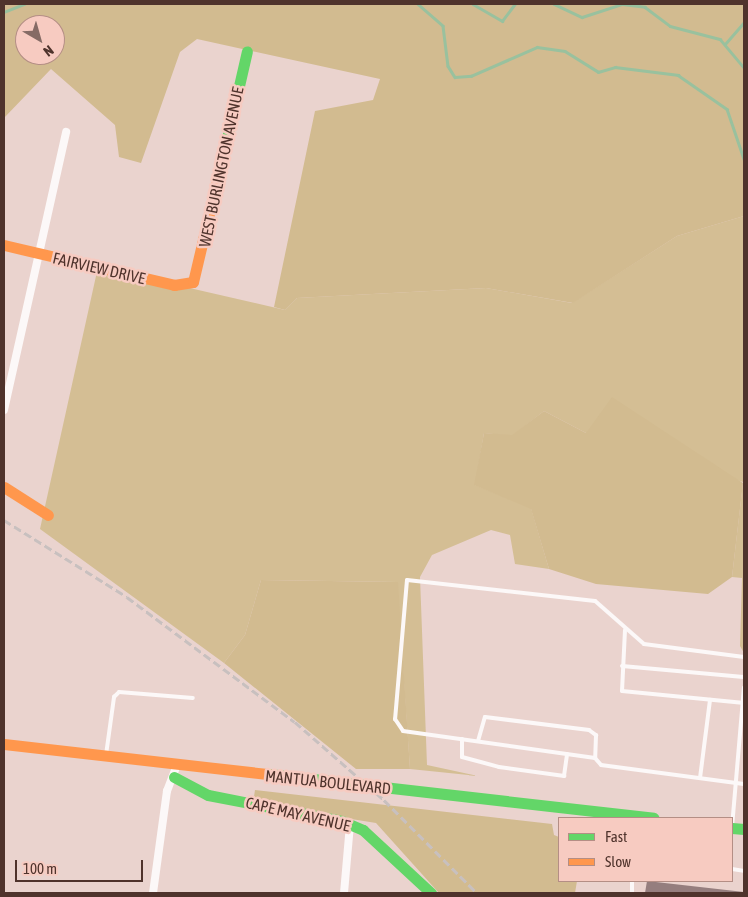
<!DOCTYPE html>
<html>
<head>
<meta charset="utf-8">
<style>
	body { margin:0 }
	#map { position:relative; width:748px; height:897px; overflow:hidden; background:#ead3ce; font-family:"Asap Condensed",sans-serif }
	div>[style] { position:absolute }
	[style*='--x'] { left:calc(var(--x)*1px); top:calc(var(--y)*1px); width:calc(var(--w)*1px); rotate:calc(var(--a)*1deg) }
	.green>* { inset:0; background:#d4be94 }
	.forest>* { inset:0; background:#d2bb90 }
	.stream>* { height:2.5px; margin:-1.25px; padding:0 1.25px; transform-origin:1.25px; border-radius:1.25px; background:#99c19e }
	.building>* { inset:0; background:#957e7e }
	.lane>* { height:4px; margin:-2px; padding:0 2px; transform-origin:2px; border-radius:2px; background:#fcf8f8 }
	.street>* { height:8px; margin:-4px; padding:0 4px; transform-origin:4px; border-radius:4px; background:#fcf8f8 }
	.fast>* { height:11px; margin:-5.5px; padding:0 5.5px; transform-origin:5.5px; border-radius:5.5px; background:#63d668 }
	.slow>* { height:11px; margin:-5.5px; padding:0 5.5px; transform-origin:5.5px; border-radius:5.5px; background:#ff974d }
	.rail>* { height:2.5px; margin-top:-1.25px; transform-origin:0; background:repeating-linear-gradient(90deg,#c8c0bf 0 8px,transparent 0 12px) }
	span { translate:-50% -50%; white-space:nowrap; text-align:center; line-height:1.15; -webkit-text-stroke:5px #f7cbc1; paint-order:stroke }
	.street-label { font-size:16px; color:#4f332c }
	.frame { position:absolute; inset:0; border:5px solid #4f332c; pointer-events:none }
	.legend { position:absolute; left:558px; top:817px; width:175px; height:65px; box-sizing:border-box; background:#f7cbc1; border:1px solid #b48e85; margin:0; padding:6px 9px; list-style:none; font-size:15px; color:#4f332c }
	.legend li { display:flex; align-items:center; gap:10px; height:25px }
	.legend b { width:25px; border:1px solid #b48e85 }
	.north { position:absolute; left:15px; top:15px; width:50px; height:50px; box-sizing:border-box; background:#f7cbc1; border:1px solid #b48e85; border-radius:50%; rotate:142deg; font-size:14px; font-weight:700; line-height:20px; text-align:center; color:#4f332c }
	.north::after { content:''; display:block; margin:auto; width:18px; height:22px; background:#856b65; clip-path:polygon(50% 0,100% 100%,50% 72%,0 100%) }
	.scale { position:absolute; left:15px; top:860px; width:128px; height:22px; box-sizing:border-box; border:2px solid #4f332c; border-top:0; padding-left:6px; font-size:15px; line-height:18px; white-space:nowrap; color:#4f332c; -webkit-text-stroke:4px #f7cbc1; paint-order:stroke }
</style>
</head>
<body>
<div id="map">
	<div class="green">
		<div style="clip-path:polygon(744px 216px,744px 653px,740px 646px,742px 578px,732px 577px,743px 482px,586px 433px,544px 411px,512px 436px,484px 433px,475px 485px,531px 508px,549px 569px,515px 564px,510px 535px,491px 530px,432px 555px,420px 577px,427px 765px,478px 776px,410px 769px,397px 582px,261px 580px,245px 635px,224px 663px,40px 529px,98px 267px,285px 310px,297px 298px,486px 288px,572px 303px,677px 236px)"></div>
	</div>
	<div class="forest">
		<div style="clip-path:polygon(evenodd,4px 4px,744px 4px,744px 216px,677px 236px,573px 303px,486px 288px,297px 298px,285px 310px,274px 307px,315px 111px,373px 100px,380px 79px,197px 39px,180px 52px,141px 163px,119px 157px,115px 125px,51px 69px,4px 118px,4px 4px,25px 25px,55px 25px,55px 55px,25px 55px,25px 25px)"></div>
		<div style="clip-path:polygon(612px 397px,743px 483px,732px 577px,708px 594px,596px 584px,549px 569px,531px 509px,474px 485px,484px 433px,512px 435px,544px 411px,586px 433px)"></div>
		<div style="clip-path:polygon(261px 580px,398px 582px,410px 769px,356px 769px,224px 663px,245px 635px)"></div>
		<div style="clip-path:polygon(255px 790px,552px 824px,554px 835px,559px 837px,559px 881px,577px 881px,575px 893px,439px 893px,376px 823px,253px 803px)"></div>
	</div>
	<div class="stream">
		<div style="--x:418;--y:4;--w:33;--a:41"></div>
		<div style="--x:443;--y:26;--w:40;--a:82.9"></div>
		<div style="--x:448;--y:66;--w:13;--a:58"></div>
		<div style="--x:455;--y:77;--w:16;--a:-4"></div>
		<div style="--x:471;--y:76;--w:72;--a:-23.7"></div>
		<div style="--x:537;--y:47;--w:28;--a:8"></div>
		<div style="--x:565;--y:51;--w:39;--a:32"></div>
		<div style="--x:598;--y:72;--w:18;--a:-16"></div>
		<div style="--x:615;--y:67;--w:64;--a:7.2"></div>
		<div style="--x:678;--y:75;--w:60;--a:34.8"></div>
		<div style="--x:727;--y:109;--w:53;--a:71.2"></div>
		<div style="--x:473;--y:4;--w:34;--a:30"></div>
		<div style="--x:502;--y:21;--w:21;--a:-53"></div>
		<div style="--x:554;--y:4;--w:31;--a:25"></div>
		<div style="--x:582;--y:17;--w:42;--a:-18"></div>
		<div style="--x:622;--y:4;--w:23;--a:7"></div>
		<div style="--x:645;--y:7;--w:31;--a:37"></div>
		<div style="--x:670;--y:26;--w:52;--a:14.6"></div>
		<div style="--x:720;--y:39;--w:38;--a:50"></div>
		<div style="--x:4;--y:12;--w:22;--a:-22"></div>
		<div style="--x:725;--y:44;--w:29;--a:-49"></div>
	</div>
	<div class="building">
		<div style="clip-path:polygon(647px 881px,744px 892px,744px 893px,645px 893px)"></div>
	</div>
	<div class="lane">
		<div style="--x:625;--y:630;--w:61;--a:92.8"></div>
		<div style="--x:622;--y:691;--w:123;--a:5.6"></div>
		<div style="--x:744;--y:657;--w:101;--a:-172.6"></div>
		<div style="--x:644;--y:644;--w:65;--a:-138.7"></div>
		<div style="--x:595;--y:601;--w:189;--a:-173.6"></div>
		<div style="--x:407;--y:580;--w:140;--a:94.9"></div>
		<div style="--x:395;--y:719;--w:14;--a:56"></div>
		<div style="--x:403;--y:731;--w:194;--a:8"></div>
		<div style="--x:595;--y:758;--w:9;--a:49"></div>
		<div style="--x:601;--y:765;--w:144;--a:7.6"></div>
		<div style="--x:622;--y:666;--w:122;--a:5.2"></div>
		<div style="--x:462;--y:739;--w:18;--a:90"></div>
		<div style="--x:462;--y:757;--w:38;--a:15"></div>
		<div style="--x:499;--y:767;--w:66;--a:7.9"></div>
		<div style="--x:564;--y:776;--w:22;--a:-82"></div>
		<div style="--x:478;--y:741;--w:25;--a:-74"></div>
		<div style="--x:485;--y:717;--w:105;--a:7.1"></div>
		<div style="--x:589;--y:730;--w:9;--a:36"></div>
		<div style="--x:596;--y:735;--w:23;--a:92"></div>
		<div style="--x:106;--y:755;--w:59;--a:-82.1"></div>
		<div style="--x:114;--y:697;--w:7;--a:-45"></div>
		<div style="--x:119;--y:692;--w:74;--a:4.6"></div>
		<div style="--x:700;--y:778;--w:79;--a:-82.7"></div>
		<div style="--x:732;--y:827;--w:140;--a:-85.1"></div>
		<div style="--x:732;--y:869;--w:12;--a:9"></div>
		<div style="--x:632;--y:893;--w:12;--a:-90"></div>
	</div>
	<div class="street">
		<div style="--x:4;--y:410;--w:285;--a:-77.4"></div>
		<div style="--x:153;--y:893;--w:103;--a:-82.2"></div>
		<div style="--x:167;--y:791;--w:28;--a:-69"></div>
		<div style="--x:344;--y:893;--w:69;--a:-85"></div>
	</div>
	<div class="fast">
		<div style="--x:225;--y:147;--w:98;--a:-77.1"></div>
		<div style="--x:269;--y:774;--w:387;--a:6.5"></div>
		<div style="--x:174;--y:777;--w:38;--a:28"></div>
		<div style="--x:208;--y:795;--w:136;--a:11"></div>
		<div style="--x:342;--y:821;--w:23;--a:23"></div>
		<div style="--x:363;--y:830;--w:93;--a:42.8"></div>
		<div style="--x:732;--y:828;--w:12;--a:5"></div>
	</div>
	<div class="slow">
		<div style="--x:4;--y:245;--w:175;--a:13.2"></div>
		<div style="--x:174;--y:285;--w:19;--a:-9"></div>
		<div style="--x:193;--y:282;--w:139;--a:-76.7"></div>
		<div style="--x:4;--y:487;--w:52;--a:32.5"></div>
		<div style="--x:4;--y:744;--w:267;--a:6.5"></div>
	</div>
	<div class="rail">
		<div style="--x:4;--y:520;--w:145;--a:32"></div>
		<div style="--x:127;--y:597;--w:209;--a:36.7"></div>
		<div style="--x:295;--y:722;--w:118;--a:41.2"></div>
		<div style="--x:384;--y:800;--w:132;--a:45"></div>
	</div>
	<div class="street-label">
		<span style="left:221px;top:167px;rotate:-78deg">WEST BURLINGTON AVENUE</span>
		<span style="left:99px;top:268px;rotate:13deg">FAIRVIEW DRIVE</span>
		<span style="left:328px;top:782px;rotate:6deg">MANTUA BOULEVARD</span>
		<span style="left:298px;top:814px;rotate:13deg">CAPE MAY AVENUE</span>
	</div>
	<div class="frame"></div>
	<ul class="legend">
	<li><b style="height:6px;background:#63d668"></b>Fast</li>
	<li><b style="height:6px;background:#ff974d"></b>Slow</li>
	</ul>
	<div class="north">N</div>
	<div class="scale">100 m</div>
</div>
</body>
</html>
